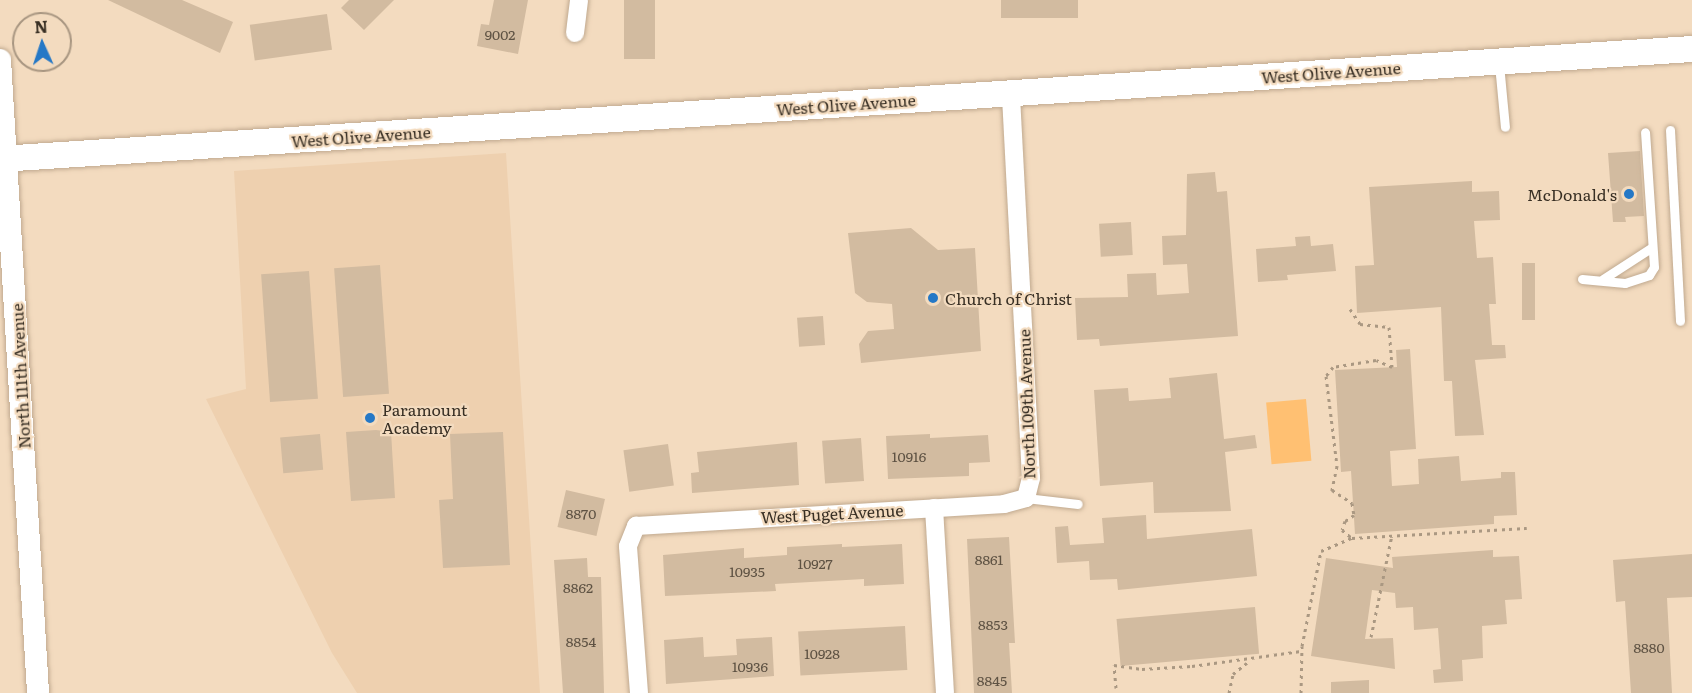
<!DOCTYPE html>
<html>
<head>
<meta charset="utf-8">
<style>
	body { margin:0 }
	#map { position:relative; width:1692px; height:693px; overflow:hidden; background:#f3dbbf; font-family:Literata,serif }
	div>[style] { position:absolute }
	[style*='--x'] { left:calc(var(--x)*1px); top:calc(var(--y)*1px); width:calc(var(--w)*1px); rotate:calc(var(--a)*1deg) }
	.built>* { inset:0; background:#eed0af }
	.green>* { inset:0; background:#ffc072; transform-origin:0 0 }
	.building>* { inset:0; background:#d2bba0; transform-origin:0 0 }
	.path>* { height:3px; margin-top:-1.5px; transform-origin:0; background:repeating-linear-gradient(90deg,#aa9882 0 3px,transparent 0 7.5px) }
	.roads { filter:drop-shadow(0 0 2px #c0a98f) drop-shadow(0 0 2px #c0a98f) }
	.service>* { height:9px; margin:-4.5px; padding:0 4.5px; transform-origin:4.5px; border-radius:4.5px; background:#fff }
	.minor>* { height:18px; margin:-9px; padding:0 9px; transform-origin:9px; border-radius:9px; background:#fff }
	.tertiary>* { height:22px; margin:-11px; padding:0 11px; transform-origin:11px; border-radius:11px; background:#fff }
	.secondary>* { height:26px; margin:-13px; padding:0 13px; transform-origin:13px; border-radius:13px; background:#fff }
	.dots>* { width:16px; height:16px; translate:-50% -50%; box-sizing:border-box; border:3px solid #f3dbbf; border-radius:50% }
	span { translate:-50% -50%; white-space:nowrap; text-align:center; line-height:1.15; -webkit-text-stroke:4.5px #f3dbbf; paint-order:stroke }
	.number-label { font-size:14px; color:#5e5243 }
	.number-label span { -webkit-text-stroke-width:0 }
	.street-label { font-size:16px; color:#382f24 }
	.poi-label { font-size:16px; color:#382f24 }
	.right { translate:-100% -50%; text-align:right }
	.left { translate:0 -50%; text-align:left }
	.north { position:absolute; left:12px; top:12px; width:60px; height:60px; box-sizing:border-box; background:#f3dbbf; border:2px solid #a89681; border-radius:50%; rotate:357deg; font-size:16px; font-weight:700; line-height:24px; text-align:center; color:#382f24 }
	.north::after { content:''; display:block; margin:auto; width:21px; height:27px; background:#2578c6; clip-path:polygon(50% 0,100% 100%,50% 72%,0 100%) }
</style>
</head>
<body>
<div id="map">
	<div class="built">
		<div style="clip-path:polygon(506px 153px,540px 693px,357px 693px,332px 653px,206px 399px,246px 389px,234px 171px)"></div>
	</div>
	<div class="green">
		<div style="left:1306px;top:399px;width:62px;height:40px;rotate:85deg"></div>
	</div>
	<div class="building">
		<div style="clip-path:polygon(108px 0,182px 0,233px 22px,220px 53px)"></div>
		<div style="clip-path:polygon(349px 0,394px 0,364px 30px,341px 8px)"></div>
		<div style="clip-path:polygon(494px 0,528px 0,518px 54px,477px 46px,481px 24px,489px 25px)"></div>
		<div style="left:624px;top:0;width:31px;height:59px"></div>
		<div style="left:1001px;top:0;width:77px;height:18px"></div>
		<div style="left:327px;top:14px;width:36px;height:78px;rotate:82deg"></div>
		<div style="clip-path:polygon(1640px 151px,1644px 216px,1625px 217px,1626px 222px,1613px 222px,1608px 153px)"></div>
		<div style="clip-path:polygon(1215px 172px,1217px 192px,1227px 191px,1238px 336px,1100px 346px,1099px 339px,1077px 340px,1075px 298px,1128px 297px,1127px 274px,1156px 273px,1157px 295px,1189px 293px,1187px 264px,1163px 265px,1162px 236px,1186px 235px,1187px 174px)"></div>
		<div style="clip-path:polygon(1472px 181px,1472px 192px,1499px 191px,1500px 220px,1474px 221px,1477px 258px,1493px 257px,1496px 304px,1489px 304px,1492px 345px,1505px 345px,1506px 358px,1475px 360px,1484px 435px,1455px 436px,1452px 381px,1444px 381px,1441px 307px,1357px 313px,1355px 266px,1374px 265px,1369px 187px)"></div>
		<div style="left:1131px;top:222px;width:33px;height:32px;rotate:87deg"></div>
		<div style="clip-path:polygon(911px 228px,938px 250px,975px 248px,981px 351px,861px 363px,859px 344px,868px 331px,894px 329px,892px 304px,867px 302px,855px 293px,848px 233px)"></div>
		<div style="clip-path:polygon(1310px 236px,1311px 246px,1333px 244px,1336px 271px,1287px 275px,1288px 280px,1258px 282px,1256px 249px,1296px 246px,1295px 237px)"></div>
		<div style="left:1522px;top:263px;width:13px;height:57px"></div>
		<div style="left:380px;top:265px;width:129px;height:46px;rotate:86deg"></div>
		<div style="left:309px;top:271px;width:128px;height:48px;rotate:86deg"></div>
		<div style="left:823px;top:316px;width:29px;height:26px;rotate:86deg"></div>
		<div style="clip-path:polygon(1410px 349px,1416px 449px,1390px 451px,1392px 486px,1419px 484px,1418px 459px,1459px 456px,1461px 481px,1501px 478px,1501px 472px,1515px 472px,1517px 515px,1494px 516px,1494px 524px,1355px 534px,1351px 471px,1341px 472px,1335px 370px,1397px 367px,1396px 350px)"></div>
		<div style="clip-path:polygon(1217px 373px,1224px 439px,1255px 435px,1257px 448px,1225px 452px,1231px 511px,1154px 513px,1153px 482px,1100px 486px,1094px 390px,1128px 388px,1129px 401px,1171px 398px,1169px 378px)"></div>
		<div style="clip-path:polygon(376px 430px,391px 432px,395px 498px,351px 501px,346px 432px)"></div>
		<div style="clip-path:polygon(503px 432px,510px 565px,443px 568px,439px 500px,453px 499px,450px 434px)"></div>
		<div style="left:320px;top:434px;width:36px;height:40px;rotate:85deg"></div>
		<div style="clip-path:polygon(930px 434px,930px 438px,988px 435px,990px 462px,969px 463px,969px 476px,888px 479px,886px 436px)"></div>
		<div style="left:861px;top:438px;width:43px;height:39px;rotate:86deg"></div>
		<div style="clip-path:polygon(797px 442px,799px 485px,692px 493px,691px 473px,699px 472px,697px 452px)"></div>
		<div style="left:668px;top:444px;width:42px;height:45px;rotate:82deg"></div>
		<div style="left:566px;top:490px;width:40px;height:38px;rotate:13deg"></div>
		<div style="clip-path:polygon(1146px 515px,1147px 539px,1252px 529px,1257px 576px,1118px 590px,1117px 579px,1090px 580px,1089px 561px,1057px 563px,1055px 527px,1068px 526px,1070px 545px,1104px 543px,1102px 518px)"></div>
		<div style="clip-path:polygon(1009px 537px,1015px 643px,1009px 643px,1012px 693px,974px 693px,967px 539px)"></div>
		<div style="clip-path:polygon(842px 544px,842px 547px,902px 544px,904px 584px,864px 586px,864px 579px,775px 584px,776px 591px,665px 596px,663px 555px,744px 548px,744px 558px,787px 555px,787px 547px)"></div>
		<div style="clip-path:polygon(1493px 550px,1493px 557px,1519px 556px,1522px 599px,1505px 600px,1507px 624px,1482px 626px,1483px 658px,1462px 660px,1463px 681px,1434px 683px,1433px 670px,1441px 669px,1438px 628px,1414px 630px,1413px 607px,1396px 608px,1395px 593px,1372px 590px,1365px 639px,1393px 638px,1395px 669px,1311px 656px,1326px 558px,1393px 568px,1392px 557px)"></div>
		<div style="clip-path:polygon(1692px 554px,1692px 597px,1667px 598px,1672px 693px,1631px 693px,1625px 601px,1616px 602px,1613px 560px)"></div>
		<div style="clip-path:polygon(587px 558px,588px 577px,601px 577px,604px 693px,563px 693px,554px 560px)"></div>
		<div style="left:1255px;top:607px;width:47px;height:139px;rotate:85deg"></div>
		<div style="left:905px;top:626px;width:44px;height:107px;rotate:87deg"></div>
		<div style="clip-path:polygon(703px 637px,704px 657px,737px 655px,736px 639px,772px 637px,774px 676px,666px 684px,664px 640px)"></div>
		<div style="clip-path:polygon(1369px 680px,1369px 693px,1331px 693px,1331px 682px)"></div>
	</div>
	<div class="path">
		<div style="--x:1350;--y:309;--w:18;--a:56"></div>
		<div style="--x:1360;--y:324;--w:29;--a:6"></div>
		<div style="--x:1389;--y:327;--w:40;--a:85.7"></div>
		<div style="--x:1392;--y:367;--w:17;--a:-156"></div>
		<div style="--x:1376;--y:360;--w:44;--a:170.8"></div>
		<div style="--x:1333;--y:367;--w:11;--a:128"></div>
		<div style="--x:1326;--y:376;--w:91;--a:83"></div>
		<div style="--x:1337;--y:466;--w:25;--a:102"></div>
		<div style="--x:1332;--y:490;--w:24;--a:33"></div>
		<div style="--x:1352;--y:503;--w:12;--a:81"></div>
		<div style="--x:1354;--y:515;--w:11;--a:146"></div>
		<div style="--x:1345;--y:521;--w:9;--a:108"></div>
		<div style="--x:1342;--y:530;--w:13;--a:39"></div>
		<div style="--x:1352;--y:538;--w:175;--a:-3.3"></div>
		<div style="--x:1371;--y:637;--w:104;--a:-78.4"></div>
		<div style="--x:1116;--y:688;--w:23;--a:-95"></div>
		<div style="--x:1114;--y:665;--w:28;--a:8"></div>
		<div style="--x:1142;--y:669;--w:50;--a:-3.4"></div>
		<div style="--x:1192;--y:666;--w:110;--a:-7.8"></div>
		<div style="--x:1229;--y:693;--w:19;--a:-78"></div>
		<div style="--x:1233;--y:674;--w:19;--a:-39"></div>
		<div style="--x:1301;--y:693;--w:47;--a:-88.8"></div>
		<div style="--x:1302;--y:646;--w:97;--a:-78.7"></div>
		<div style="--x:1321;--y:551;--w:34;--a:-23"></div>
	</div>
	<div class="roads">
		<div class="service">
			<div style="--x:1499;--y:64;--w:63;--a:84.6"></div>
			<div style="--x:1670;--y:130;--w:191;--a:87"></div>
			<div style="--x:1582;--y:279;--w:43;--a:5.3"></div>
			<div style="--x:1625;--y:283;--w:25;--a:-18"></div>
			<div style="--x:1649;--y:275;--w:9;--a:-58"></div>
			<div style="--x:1654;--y:267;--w:135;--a:-93.8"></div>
			<div style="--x:1603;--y:279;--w:57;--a:-32.9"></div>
			<div style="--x:1026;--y:498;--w:52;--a:6.6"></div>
		</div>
		<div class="minor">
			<div style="--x:575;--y:33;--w:33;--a:-83"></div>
			<div style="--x:934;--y:508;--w:185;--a:86.6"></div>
			<div style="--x:639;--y:693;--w:147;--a:-94.3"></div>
			<div style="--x:628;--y:546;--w:22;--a:-68"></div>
			<div style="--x:636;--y:526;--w:369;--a:-3.4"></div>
			<div style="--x:1004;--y:504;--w:23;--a:-15"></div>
			<div style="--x:1026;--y:498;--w:21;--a:-76"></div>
			<div style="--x:1031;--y:478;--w:386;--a:-93"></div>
		</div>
		<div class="tertiary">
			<div style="--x:0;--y:60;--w:634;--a:86.56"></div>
		</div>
		<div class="secondary">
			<div style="--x:0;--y:159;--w:1696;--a:-3.72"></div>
		</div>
	</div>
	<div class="dots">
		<div style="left:1629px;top:194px;background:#2578c6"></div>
		<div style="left:933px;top:298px;background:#2578c6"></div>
		<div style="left:370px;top:418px;background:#2578c6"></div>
	</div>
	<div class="number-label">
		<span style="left:500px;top:34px">9002</span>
		<span style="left:909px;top:456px">10916</span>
		<span style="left:581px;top:513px">8870</span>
		<span style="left:989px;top:559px">8861</span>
		<span style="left:815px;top:563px">10927</span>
		<span style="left:747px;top:571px">10935</span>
		<span style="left:578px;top:587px">8862</span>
		<span style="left:993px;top:624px">8853</span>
		<span style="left:581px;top:641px">8854</span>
		<span style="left:1649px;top:647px">8880</span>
		<span style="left:822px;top:653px">10928</span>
		<span style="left:750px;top:666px">10936</span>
		<span style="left:992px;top:680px">8845</span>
	</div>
	<div class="street-label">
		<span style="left:1331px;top:72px;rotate:-4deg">West Olive Avenue</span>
		<span style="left:846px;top:104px;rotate:-4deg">West Olive Avenue</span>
		<span style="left:361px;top:136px;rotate:-4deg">West Olive Avenue</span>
		<span style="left:20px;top:376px;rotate:-93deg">North 111th Avenue</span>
		<span style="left:1026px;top:404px;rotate:-92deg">North 109th Avenue</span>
		<span style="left:832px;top:513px;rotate:-3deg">West Puget Avenue</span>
	</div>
	<div class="poi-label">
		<span class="right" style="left:1617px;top:194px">McDonald's</span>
		<span class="left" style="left:945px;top:298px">Church of Christ</span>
		<span class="left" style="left:382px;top:418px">Paramount<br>Academy</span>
	</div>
	<div class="north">N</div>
</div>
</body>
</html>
